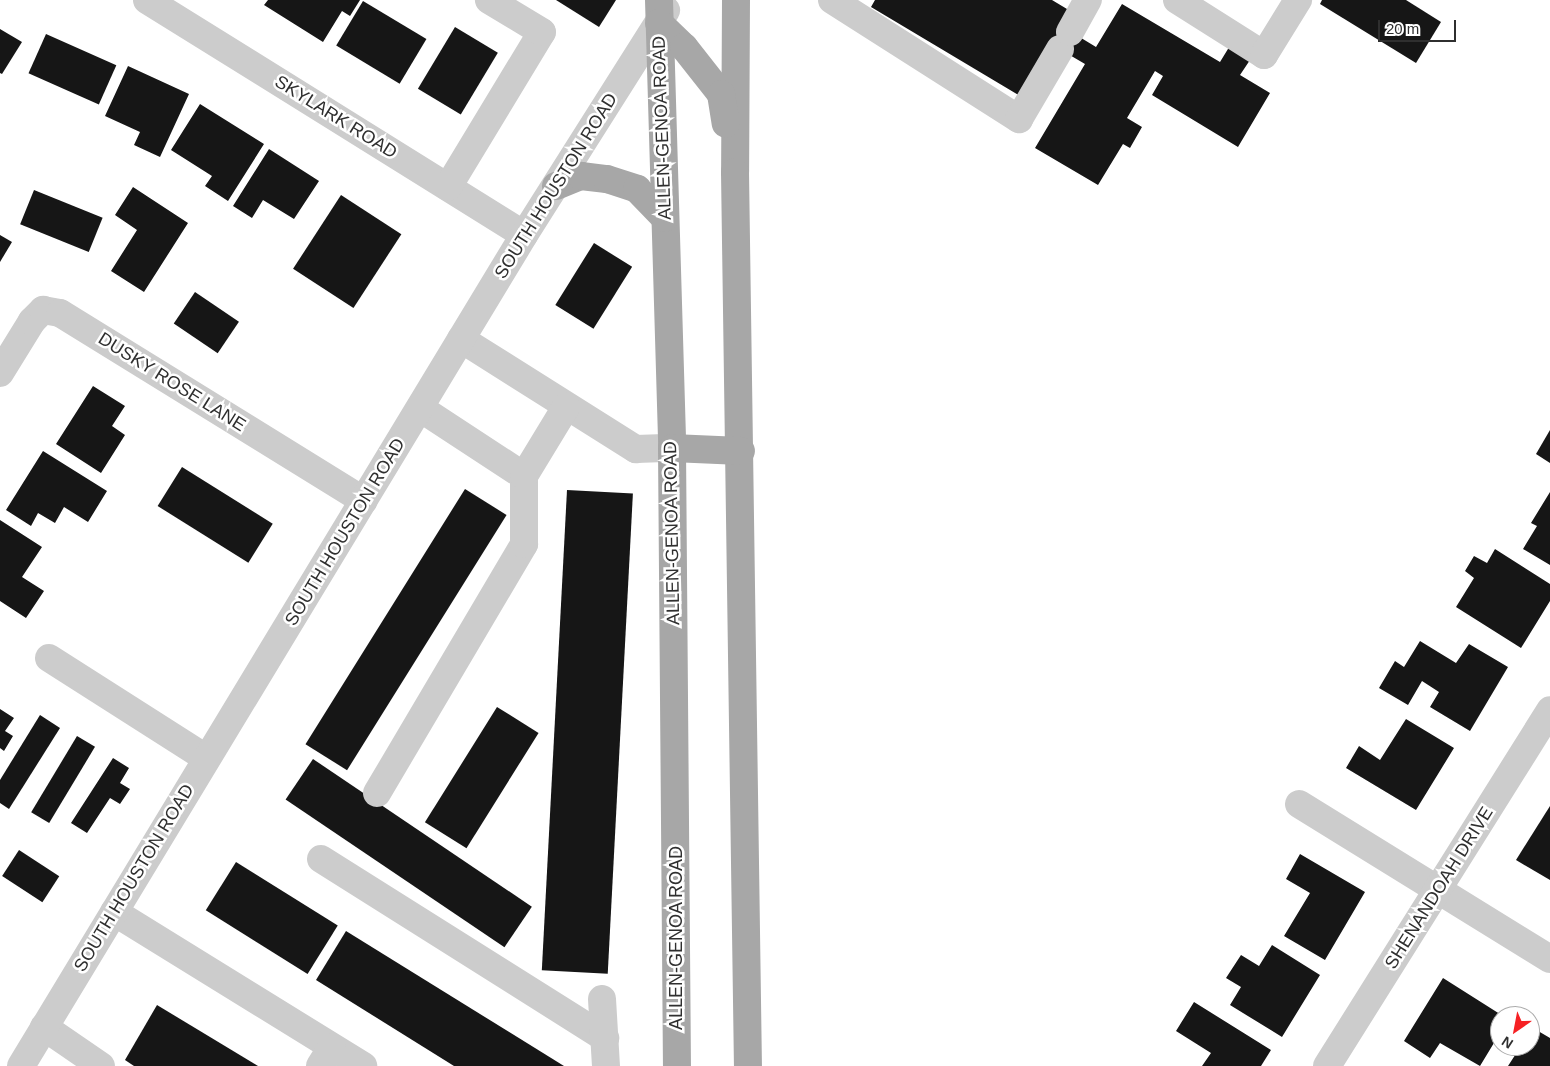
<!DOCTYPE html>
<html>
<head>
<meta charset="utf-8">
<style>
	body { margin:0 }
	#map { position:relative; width:1550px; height:1066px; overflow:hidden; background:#fff; font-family:Helvetica,sans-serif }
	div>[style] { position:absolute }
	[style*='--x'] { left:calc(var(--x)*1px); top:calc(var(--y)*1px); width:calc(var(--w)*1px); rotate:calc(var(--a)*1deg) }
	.building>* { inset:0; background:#161616; transform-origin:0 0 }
	.minor>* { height:28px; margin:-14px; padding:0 14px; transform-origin:14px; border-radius:14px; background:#ccc }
	.major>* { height:28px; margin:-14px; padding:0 14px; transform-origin:14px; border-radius:14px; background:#a7a7a7 }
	span { translate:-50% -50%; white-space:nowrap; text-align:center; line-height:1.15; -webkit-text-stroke:5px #fff; paint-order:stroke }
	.street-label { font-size:18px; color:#2f2f2f }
	.north { position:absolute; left:1490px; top:1006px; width:50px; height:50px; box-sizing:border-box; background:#fff; border:1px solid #acacac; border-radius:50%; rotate:213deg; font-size:14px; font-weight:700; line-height:20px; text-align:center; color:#2f2f2f }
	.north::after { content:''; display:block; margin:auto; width:18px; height:22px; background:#f62124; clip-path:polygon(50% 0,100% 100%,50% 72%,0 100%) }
	.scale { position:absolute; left:1378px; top:20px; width:78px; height:22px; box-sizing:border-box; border:2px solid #2f2f2f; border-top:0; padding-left:6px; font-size:15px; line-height:18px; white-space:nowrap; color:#2f2f2f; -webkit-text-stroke:4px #fff; paint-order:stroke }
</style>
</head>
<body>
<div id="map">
	<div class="building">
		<div style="clip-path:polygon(268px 0,360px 0,350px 16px,342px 11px,323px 42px,264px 5px)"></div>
		<div style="clip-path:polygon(556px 0,616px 0,599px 27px)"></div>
		<div style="clip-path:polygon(875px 0,1052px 0,1077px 15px,1068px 30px,1096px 47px,1122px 4px,1220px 62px,1231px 44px,1252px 57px,1240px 75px,1270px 93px,1238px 147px,1152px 95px,1163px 76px,1155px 71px,1127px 118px,1142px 127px,1130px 148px,1123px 144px,1098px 185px,1035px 148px,1085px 64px,1056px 47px,1025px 99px,871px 7px)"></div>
		<div style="clip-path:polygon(1322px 0,1406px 0,1441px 22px,1416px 63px,1320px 4px)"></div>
		<div style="left:363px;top:1px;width:74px;height:52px;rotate:31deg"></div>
		<div style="left:455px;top:27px;width:50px;height:72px;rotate:31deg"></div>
		<div style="clip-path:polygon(0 29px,22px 42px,2px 74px,0 73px)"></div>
		<div style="left:46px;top:34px;width:77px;height:43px;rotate:24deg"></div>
		<div style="clip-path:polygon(128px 66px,189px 94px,160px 157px,134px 145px,140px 132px,105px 116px)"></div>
		<div style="clip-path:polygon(200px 104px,264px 144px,228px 201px,205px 186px,212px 176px,171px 150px)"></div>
		<div style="clip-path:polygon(269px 149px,319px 181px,294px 219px,263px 200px,252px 218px,233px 206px)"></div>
		<div style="clip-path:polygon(133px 187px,188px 223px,144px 292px,111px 271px,137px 230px,115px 215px)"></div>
		<div style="left:34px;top:190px;width:74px;height:37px;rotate:22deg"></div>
		<div style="left:341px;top:195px;width:72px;height:88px;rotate:33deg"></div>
		<div style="clip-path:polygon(0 235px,12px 242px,0 262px)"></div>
		<div style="left:594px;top:243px;width:45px;height:73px;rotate:32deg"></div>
		<div style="left:195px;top:292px;width:53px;height:38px;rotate:34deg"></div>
		<div style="clip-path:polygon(93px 386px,125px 406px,112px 426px,125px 435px,101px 473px,56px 444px)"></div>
		<div style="clip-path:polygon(1550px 430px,1550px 463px,1536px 454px)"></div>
		<div style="clip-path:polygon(43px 451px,107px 491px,88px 522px,64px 507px,55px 523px,38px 513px,31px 526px,6px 510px)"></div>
		<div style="left:182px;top:467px;width:107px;height:46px;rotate:32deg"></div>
		<div style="left:465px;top:489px;width:49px;height:301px;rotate:32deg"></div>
		<div style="left:567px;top:490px;width:66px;height:481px;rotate:3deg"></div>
		<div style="clip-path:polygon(1550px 492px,1550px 565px,1523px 549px,1537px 526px,1531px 523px)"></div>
		<div style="clip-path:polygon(0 520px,42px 547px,22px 577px,44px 591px,26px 618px,0 601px)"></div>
		<div style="clip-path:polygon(1495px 549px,1550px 584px,1550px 601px,1521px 648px,1456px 607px,1474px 578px,1465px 571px,1474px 556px,1487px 563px)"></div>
		<div style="clip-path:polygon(1420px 641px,1456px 663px,1469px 644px,1508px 667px,1470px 731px,1430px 707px,1439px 692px,1422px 681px,1408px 705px,1379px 688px,1395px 661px,1404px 667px)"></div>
		<div style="left:497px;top:707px;width:49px;height:136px;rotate:32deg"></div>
		<div style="clip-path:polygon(0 709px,14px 718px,5px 731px,13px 736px,4px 751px,0 748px)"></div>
		<div style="clip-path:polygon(40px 715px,60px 728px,9px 809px,0 803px,0 780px)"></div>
		<div style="clip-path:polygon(1406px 719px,1454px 748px,1416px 810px,1346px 768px,1359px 746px,1380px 760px)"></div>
		<div style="left:77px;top:736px;width:21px;height:89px;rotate:31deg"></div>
		<div style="clip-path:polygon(113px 758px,129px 768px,120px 783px,130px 789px,120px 804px,110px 798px,87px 833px,71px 823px)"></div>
		<div style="left:313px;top:759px;width:264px;height:49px;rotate:34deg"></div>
		<div style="clip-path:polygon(1550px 806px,1550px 880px,1516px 860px)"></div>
		<div style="left:19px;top:850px;width:48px;height:31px;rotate:33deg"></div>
		<div style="clip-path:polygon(1300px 854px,1365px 892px,1325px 960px,1284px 936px,1310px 893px,1286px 879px)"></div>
		<div style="left:236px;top:862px;width:120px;height:57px;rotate:32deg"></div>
		<div style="clip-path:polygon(346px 931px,564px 1066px,454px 1066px,316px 980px)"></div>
		<div style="clip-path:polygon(1272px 945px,1320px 975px,1282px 1037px,1230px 1005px,1241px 987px,1226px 978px,1241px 955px,1259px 966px)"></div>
		<div style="clip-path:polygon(1443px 978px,1503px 1016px,1500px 1016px,1500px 1033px,1480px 1066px,1440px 1043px,1430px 1058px,1404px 1041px)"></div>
		<div style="clip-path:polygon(1194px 1002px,1271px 1050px,1261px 1066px,1202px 1066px,1211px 1053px,1176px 1031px)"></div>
		<div style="clip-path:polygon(157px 1005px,258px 1066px,134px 1066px,125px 1060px)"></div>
		<div style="clip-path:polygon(1533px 1028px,1550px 1038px,1550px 1066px,1508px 1066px,1521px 1046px,1530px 1046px)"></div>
	</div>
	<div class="minor">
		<div style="--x:147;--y:0;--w:444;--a:31.9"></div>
		<div style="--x:832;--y:0;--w:222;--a:32.5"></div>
		<div style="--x:1019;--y:119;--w:81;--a:-59.6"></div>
		<div style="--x:1177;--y:0;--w:103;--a:32.3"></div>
		<div style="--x:1264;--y:55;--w:65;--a:-58.3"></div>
		<div style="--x:1070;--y:32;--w:37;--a:-61"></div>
		<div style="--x:448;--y:187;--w:181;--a:-58.8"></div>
		<div style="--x:542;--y:32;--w:62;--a:-148.9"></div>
		<div style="--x:461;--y:339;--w:207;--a:32.2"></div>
		<div style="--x:636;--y:449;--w:36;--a:-2"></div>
		<div style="--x:0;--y:373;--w:61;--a:-58.4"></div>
		<div style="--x:32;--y:321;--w:16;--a:-45"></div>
		<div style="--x:43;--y:310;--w:17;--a:10"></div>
		<div style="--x:60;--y:313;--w:357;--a:31.7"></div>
		<div style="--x:420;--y:408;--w:124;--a:33.2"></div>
		<div style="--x:49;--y:658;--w:186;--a:32.5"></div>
		<div style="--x:377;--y:793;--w:289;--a:-59.4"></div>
		<div style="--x:524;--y:544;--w:68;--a:-90"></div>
		<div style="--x:524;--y:476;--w:81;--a:-58.7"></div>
		<div style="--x:1299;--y:804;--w:295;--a:31.7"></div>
		<div style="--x:321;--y:859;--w:336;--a:32.2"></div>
		<div style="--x:114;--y:912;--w:293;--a:31.7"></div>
		<div style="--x:602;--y:999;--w:67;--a:86.6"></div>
		<div style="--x:44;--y:1027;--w:69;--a:34.4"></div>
		<div style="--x:21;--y:1066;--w:971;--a:-58.81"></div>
		<div style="--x:524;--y:235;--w:266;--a:-57.7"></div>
		<div style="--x:320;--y:1066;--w:22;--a:-58"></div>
		<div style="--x:1327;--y:1066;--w:420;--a:-57.9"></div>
	</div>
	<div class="major">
		<div style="--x:659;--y:0;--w:448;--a:88.3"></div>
		<div style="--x:672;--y:448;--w:618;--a:89.54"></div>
		<div style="--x:736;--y:0;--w:172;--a:90.3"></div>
		<div style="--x:735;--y:172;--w:894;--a:89.17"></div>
		<div style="--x:659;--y:23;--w:35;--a:44"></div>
		<div style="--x:684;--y:47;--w:60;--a:51.8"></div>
		<div style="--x:721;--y:94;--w:30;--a:81"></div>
		<div style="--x:556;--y:186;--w:27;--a:-22"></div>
		<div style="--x:581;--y:176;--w:26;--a:7"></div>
		<div style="--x:607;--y:179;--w:32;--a:18"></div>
		<div style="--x:637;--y:189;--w:40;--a:46"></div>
		<div style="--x:672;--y:448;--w:69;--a:2.5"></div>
	</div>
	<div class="street-label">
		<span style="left:336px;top:117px;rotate:32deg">SKYLARK ROAD</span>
		<span style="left:662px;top:128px;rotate:-92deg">ALLEN-GENOA ROAD</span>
		<span style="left:556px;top:186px;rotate:-58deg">SOUTH HOUSTON ROAD</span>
		<span style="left:172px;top:382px;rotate:32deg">DUSKY ROSE LANE</span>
		<span style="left:345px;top:532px;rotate:-59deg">SOUTH HOUSTON ROAD</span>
		<span style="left:672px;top:533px;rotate:-91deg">ALLEN-GENOA ROAD</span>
		<span style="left:134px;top:878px;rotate:-59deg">SOUTH HOUSTON ROAD</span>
		<span style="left:1439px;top:888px;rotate:-58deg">SHENANDOAH DRIVE</span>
		<span style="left:676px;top:938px;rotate:-90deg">ALLEN-GENOA ROAD</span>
	</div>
	<div class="north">N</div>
	<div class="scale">20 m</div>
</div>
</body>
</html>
